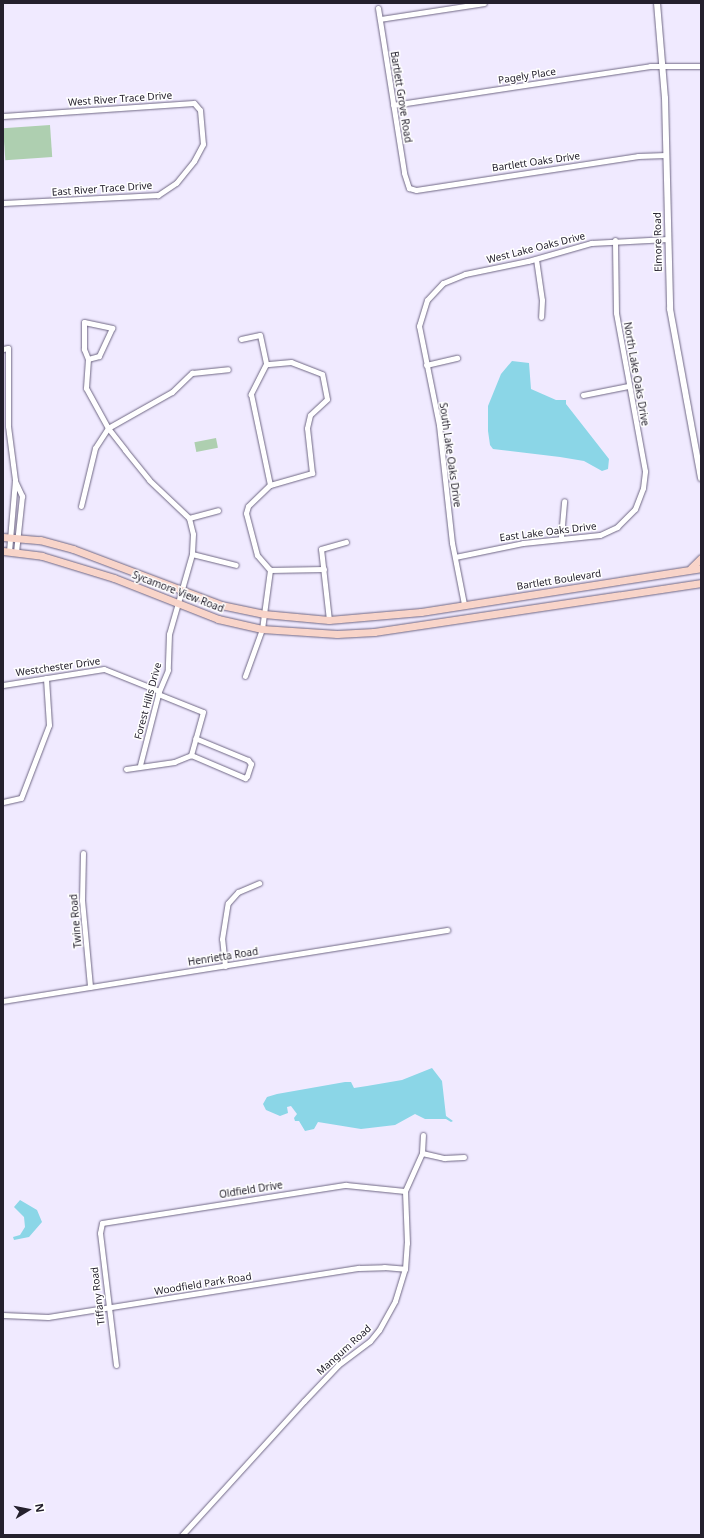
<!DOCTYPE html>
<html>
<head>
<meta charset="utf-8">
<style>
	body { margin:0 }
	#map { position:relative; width:704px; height:1538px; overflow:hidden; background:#f0eaff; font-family:"Noto Sans",sans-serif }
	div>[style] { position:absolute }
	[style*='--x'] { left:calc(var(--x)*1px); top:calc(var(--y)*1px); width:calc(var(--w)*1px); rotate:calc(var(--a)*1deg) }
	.green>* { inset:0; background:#aecfb0; transform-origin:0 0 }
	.water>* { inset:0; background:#8bd6e7 }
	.roads { filter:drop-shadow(0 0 1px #6f6784) drop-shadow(0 0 1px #6f6784) }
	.minor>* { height:5px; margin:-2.5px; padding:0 2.5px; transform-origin:2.5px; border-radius:2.5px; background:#fff }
	.tertiary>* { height:6px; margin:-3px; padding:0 3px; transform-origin:3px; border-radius:3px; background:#fff }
	.secondary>* { height:7px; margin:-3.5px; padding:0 3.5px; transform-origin:3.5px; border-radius:3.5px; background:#f8d4c9 }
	span { translate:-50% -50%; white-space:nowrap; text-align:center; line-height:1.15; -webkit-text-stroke:3px #fff; paint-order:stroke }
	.street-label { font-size:10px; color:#24202d }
	.frame { position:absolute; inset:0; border:4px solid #24202d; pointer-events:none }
	.north { position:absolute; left:8px; top:1490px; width:40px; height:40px; -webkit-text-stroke:3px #fff; paint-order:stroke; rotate:80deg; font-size:11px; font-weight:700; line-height:16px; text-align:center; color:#24202d }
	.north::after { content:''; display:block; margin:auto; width:14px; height:18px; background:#24202d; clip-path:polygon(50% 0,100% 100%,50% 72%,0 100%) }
</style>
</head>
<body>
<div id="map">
	<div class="green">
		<div style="left:50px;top:125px;width:32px;height:47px;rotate:86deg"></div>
		<div style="left:216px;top:438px;width:10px;height:22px;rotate:79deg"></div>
	</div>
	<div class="water">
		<div style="clip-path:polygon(512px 361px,529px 363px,531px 389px,556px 400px,566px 400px,566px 404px,609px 459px,608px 469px,602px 471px,584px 461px,560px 457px,493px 449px,490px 445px,488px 431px,488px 406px,501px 374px)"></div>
		<div style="clip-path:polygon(432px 1068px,442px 1081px,446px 1116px,453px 1121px,451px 1122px,446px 1119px,425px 1119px,415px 1114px,395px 1125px,361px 1129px,318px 1122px,314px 1129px,305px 1131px,299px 1121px,295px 1121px,294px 1118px,297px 1114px,291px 1106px,287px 1107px,288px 1113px,280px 1116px,266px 1110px,263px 1104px,267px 1097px,277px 1094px,345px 1082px,351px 1082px,354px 1088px,367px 1086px,402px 1080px)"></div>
		<div style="clip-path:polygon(20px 1200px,37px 1210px,42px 1222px,29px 1237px,14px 1240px,13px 1237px,20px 1235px,25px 1227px,24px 1217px,14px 1207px)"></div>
	</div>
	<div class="roads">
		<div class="minor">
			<div style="--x:378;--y:8;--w:167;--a:81"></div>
			<div style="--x:404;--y:173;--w:16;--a:72"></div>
			<div style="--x:409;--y:188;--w:7;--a:16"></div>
			<div style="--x:416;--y:190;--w:225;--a:-8.7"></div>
			<div style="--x:638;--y:156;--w:28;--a:-2"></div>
			<div style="--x:380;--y:19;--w:105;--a:-8.7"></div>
			<div style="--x:393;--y:105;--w:260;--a:-8.6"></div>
			<div style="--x:650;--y:66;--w:51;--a:0"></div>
			<div style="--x:3;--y:116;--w:191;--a:-3.9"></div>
			<div style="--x:194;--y:103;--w:9;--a:49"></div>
			<div style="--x:200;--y:110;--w:34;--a:85"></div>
			<div style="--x:203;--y:144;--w:19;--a:118"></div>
			<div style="--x:194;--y:161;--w:28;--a:129"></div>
			<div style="--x:176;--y:183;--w:22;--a:146"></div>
			<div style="--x:158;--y:195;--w:155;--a:177"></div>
			<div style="--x:536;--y:259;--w:41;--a:81.7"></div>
			<div style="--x:542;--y:300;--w:17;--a:93"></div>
			<div style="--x:241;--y:339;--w:19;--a:-12"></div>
			<div style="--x:260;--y:335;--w:30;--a:78"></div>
			<div style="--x:3;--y:349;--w:5;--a:-11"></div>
			<div style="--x:8;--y:348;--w:78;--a:90"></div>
			<div style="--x:8;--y:426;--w:54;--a:82.6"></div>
			<div style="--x:15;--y:480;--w:72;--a:94.8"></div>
			<div style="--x:88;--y:359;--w:11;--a:-112"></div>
			<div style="--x:84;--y:349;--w:27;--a:-90"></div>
			<div style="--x:84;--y:322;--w:29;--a:12"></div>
			<div style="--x:112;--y:328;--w:31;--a:115"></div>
			<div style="--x:99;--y:356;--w:11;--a:165"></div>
			<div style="--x:88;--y:359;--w:29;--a:94"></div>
			<div style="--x:86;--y:388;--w:46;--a:61.2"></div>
			<div style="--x:108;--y:428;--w:28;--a:52"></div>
			<div style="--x:125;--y:450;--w:38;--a:51"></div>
			<div style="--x:149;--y:480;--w:55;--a:43.5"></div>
			<div style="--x:189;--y:518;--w:16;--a:76"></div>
			<div style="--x:193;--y:534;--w:20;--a:93"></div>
			<div style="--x:192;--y:554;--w:83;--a:106"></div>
			<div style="--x:169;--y:634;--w:36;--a:92"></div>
			<div style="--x:168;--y:670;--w:23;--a:113"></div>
			<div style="--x:159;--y:691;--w:76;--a:104.4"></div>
			<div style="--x:266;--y:364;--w:34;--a:117"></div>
			<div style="--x:251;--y:394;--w:93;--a:78.2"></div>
			<div style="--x:426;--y:365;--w:32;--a:-13"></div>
			<div style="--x:583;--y:395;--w:46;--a:-11.3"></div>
			<div style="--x:15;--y:481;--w:17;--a:65"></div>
			<div style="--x:22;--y:496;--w:56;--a:96.1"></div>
			<div style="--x:81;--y:506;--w:60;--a:-76.4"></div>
			<div style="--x:95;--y:448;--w:24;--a:-57"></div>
			<div style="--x:108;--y:428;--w:73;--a:-29.4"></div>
			<div style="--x:172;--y:392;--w:28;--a:-44"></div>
			<div style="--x:192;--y:373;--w:36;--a:-6"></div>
			<div style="--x:189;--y:518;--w:30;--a:-15"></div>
			<div style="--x:561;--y:537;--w:36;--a:-85"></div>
			<div style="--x:192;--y:554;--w:45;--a:14"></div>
			<div style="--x:455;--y:557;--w:69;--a:-11.6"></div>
			<div style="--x:523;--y:543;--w:77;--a:-5.9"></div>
			<div style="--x:600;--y:535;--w:19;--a:-25"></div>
			<div style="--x:617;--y:527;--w:25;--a:-45"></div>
			<div style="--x:635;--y:509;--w:22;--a:-69"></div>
			<div style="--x:643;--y:488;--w:17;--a:-83"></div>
			<div style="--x:645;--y:471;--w:161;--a:-100.4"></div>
			<div style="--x:616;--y:313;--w:73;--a:-90.8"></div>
			<div style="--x:270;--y:570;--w:54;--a:-1.1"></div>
			<div style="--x:464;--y:604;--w:62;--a:-101.1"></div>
			<div style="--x:452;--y:543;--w:119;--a:-96.3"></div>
			<div style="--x:439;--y:425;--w:101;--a:-101.4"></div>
			<div style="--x:419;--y:326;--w:27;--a:-73"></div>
			<div style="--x:427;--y:300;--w:23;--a:-47"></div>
			<div style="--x:443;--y:283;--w:24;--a:-22"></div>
			<div style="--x:465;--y:274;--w:64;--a:-11.7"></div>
			<div style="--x:528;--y:261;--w:66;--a:-15.9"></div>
			<div style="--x:591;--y:243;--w:77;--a:-3"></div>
			<div style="--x:329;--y:620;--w:71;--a:-96.4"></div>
			<div style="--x:321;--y:549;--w:26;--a:-16"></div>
			<div style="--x:245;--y:676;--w:50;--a:-70.1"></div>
			<div style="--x:262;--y:629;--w:60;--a:-82.3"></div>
			<div style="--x:270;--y:570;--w:20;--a:-131"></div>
			<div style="--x:257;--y:555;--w:43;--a:-104.7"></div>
			<div style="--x:246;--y:513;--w:7;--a:-74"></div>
			<div style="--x:248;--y:506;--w:30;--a:-44"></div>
			<div style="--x:270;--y:485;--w:44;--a:-15.9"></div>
			<div style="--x:312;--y:473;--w:45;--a:-96.3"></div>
			<div style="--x:307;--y:428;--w:13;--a:-77"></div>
			<div style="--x:310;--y:415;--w:23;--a:-43"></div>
			<div style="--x:327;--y:399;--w:25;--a:-101"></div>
			<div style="--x:322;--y:374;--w:33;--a:-159"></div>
			<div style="--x:291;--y:362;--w:25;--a:175"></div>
			<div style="--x:3;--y:685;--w:102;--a:-9"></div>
			<div style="--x:104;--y:669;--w:59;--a:21.8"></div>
			<div style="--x:158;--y:694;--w:48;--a:21.8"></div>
			<div style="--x:203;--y:712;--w:45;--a:105.6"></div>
			<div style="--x:126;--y:769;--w:49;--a:-8.3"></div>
			<div style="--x:174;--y:762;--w:18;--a:-22"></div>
			<div style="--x:191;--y:755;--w:59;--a:23.1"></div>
			<div style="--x:245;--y:778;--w:3;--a:-45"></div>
			<div style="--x:247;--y:776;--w:13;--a:-72"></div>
			<div style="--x:251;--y:764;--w:5;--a:-127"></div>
			<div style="--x:248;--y:760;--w:57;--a:-157.5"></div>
			<div style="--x:3;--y:802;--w:18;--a:-13"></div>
			<div style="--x:21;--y:798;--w:78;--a:-69"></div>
			<div style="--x:49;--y:725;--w:47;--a:-93.7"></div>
			<div style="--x:83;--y:853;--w:47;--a:91.2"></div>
			<div style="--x:82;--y:900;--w:87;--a:84.7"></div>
			<div style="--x:225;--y:966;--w:27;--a:-96"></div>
			<div style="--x:222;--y:939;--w:36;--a:-81"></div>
			<div style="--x:228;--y:903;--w:15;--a:-48"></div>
			<div style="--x:238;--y:892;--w:23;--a:-23"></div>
			<div style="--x:3;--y:1001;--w:450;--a:-9.1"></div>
			<div style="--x:422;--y:1153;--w:23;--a:13"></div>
			<div style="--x:444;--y:1158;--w:20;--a:-3"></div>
			<div style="--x:3;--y:1315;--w:45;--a:2.5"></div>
			<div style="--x:48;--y:1317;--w:315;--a:-9"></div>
			<div style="--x:359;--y:1268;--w:25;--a:-2"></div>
			<div style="--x:384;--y:1267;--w:21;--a:5"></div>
			<div style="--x:116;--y:1365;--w:133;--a:-96.9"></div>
			<div style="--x:100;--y:1233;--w:10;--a:-79"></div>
			<div style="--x:102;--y:1223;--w:247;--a:-8.9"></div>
			<div style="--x:346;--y:1185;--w:59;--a:5.8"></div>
			<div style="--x:182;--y:1535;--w:181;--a:-47.7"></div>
			<div style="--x:304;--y:1401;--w:50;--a:-46.6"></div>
			<div style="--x:338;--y:1365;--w:40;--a:-37"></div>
			<div style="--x:370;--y:1341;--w:14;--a:-51"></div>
			<div style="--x:379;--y:1330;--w:33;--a:-61"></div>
			<div style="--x:395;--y:1301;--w:34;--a:-73"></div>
			<div style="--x:405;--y:1269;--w:26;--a:-86"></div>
			<div style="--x:407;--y:1243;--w:52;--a:-92.2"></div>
			<div style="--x:405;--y:1191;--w:42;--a:-65.9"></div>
			<div style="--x:422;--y:1153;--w:18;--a:-87"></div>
		</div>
		<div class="tertiary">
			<div style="--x:657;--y:3;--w:95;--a:85.2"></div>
			<div style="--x:665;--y:98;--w:211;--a:88.6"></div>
			<div style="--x:670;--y:309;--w:172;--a:79.6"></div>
		</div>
		<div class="secondary">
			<div style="--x:3;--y:537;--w:37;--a:5"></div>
			<div style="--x:40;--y:540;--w:34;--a:15"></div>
			<div style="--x:73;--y:549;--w:158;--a:20.7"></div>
			<div style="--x:221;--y:605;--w:44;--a:11.8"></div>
			<div style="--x:264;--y:614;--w:65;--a:5.3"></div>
			<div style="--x:329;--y:620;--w:92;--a:-5"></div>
			<div style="--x:421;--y:612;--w:283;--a:-8.9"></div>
			<div style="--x:3;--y:551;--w:39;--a:7"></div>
			<div style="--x:42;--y:556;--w:75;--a:17"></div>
			<div style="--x:114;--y:578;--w:112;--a:21.5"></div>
			<div style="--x:218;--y:619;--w:45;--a:12.8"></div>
			<div style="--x:262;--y:629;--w:75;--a:3.8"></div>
			<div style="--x:337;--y:634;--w:37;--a:-3"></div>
			<div style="--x:374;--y:632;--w:331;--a:-8.5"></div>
			<div style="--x:691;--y:568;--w:14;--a:-45"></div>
		</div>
	</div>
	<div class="street-label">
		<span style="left:527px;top:76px;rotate:-9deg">Pagely Place</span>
		<span style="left:401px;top:97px;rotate:81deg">Bartlett Grove Road</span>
		<span style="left:120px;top:99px;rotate:-4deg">West River Trace Drive</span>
		<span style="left:536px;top:162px;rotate:-8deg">Bartlett Oaks Drive</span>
		<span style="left:102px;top:189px;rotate:-4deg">East River Trace Drive</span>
		<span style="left:658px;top:242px;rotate:-91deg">Elmore Road</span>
		<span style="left:536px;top:248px;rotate:-14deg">West Lake Oaks Drive</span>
		<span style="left:636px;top:374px;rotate:80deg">North Lake Oaks Drive</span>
		<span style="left:450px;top:455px;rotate:82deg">South Lake Oaks Drive</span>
		<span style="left:548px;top:532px;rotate:-7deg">East Lake Oaks Drive</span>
		<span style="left:559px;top:580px;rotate:-9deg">Bartlett Boulevard</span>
		<span style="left:178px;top:592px;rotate:21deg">Sycamore View Road</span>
		<span style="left:58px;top:667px;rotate:-8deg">Westchester Drive</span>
		<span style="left:148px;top:701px;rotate:-75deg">Forest Hills Drive</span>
		<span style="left:76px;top:921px;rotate:-95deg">Twine Road</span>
		<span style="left:223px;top:957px;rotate:-9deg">Henrietta Road</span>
		<span style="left:251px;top:1190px;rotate:-9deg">Oldfield Drive</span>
		<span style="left:203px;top:1284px;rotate:-9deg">Woodfield Park Road</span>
		<span style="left:98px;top:1296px;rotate:-97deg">Tiffany Road</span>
		<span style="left:344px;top:1350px;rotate:-42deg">Mangum Road</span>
	</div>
	<div class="frame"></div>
	<div class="north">N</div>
</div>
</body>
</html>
